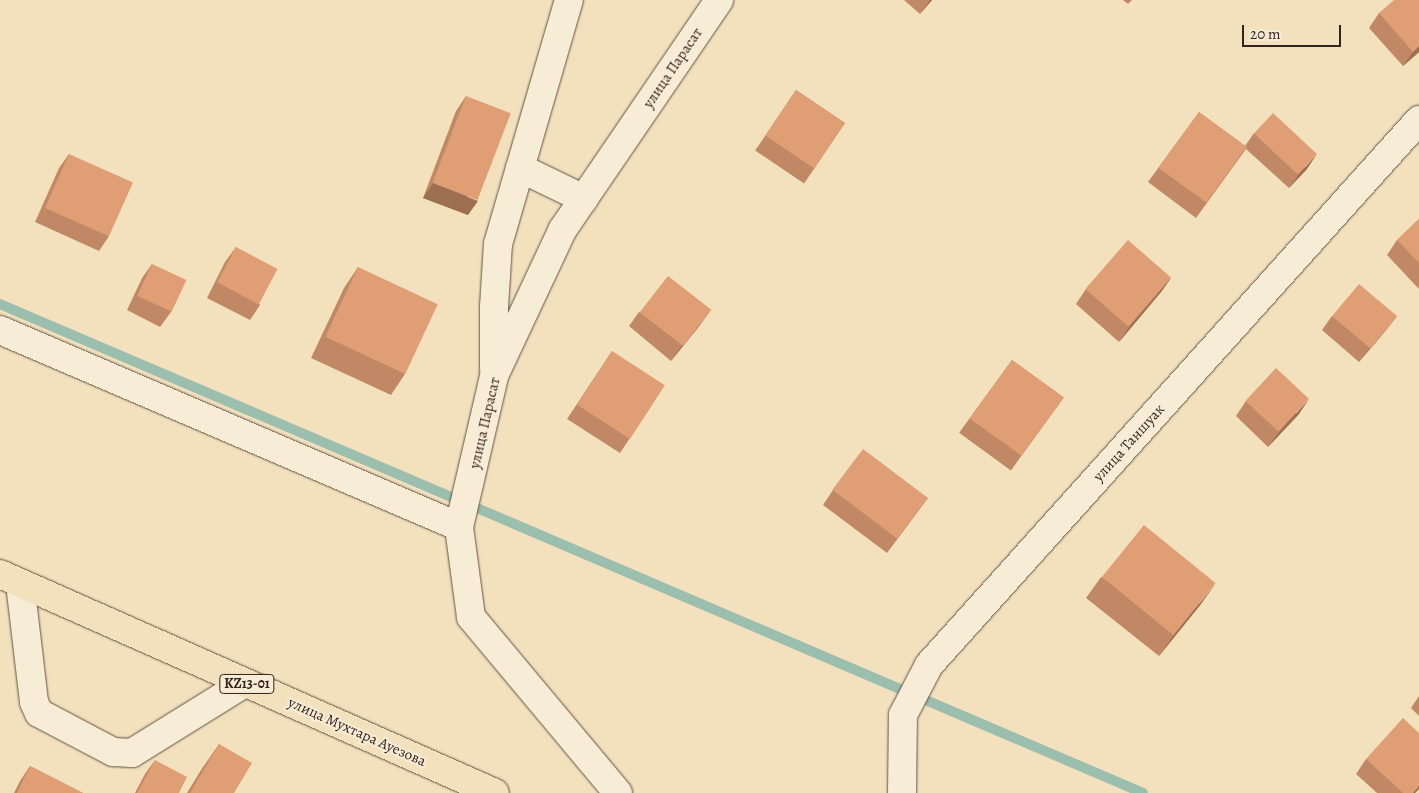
<!DOCTYPE html>
<html>
<head>
<meta charset="utf-8">
<style>
	body { margin:0 }
	#map { position:relative; width:1419px; height:793px; overflow:hidden; background:#f3e1be; font-family:Alegreya,serif }
	div>[style] { position:absolute }
	[style*='--x'] { left:calc(var(--x)*1px); top:calc(var(--y)*1px); width:calc(var(--w)*1px); rotate:calc(var(--a)*1deg) }
	.stream>* { height:10px; margin:-5px; padding:0 5px; transform-origin:5px; border-radius:5px; background:#9bbeae }
	.roads { filter:drop-shadow(0 0 1px #625245) drop-shadow(0 0 1px #625245) }
	.minor>* { height:28px; margin:-14px; padding:0 14px; transform-origin:14px; border-radius:14px; background:#f7ecd5 }
	.primary>* { height:28px; margin:-14px; padding:0 14px; transform-origin:14px; border-radius:14px; background:#f3e1be }
	.wall>* { inset:0; background:#c18865; transform-origin:0 0 }
	.shaded-wall>* { inset:0; background:#9d6f52 }
	.building>* { inset:0; background:#e09e75; transform-origin:0 0 }
	span { translate:-50% -50%; white-space:nowrap; text-align:center; line-height:1.15; -webkit-text-stroke:4px #f7ecd5; paint-order:stroke }
	.shield-label span { padding:1px 4px; background:#f7ecd5; border:1px solid; border-radius:4px; -webkit-text-stroke-width:0 }
	.shield-label { font-size:14px; color:#31231d; font-weight:700 }
	.street-label { font-size:15px; color:#31231d }
	.scale { position:absolute; left:1242px; top:25px; width:99px; height:22px; box-sizing:border-box; border:2px solid #31231d; border-top:0; padding-left:6px; font-size:15px; line-height:18px; white-space:nowrap; color:#31231d; -webkit-text-stroke:4px #f7ecd5; paint-order:stroke }
</style>
</head>
<body>
<div id="map">
	<div class="stream">
		<div style="--x:0;--y:304;--w:1243;--a:23.16"></div>
	</div>
	<div class="roads">
		<div class="minor">
			<div style="--x:520;--y:168;--w:71;--a:25.8"></div>
			<div style="--x:0;--y:330;--w:499;--a:23.2"></div>
			<div style="--x:494;--y:368;--w:61;--a:-90"></div>
			<div style="--x:494;--y:307;--w:63;--a:-86.4"></div>
			<div style="--x:498;--y:244;--w:254;--a:-73.8"></div>
			<div style="--x:20;--y:583;--w:120;--a:83.3"></div>
			<div style="--x:34;--y:702;--w:12;--a:66"></div>
			<div style="--x:39;--y:713;--w:84;--a:27.8"></div>
			<div style="--x:113;--y:752;--w:19;--a:3"></div>
			<div style="--x:132;--y:753;--w:133;--a:-31.8"></div>
			<div style="--x:618;--y:793;--w:229;--a:-129.9"></div>
			<div style="--x:471;--y:617;--w:91;--a:-97.6"></div>
			<div style="--x:459;--y:527;--w:155;--a:-76.9"></div>
			<div style="--x:494;--y:376;--w:162;--a:-64.9"></div>
			<div style="--x:563;--y:229;--w:277;--a:-55.7"></div>
			<div style="--x:902;--y:793;--w:78;--a:-89.3"></div>
			<div style="--x:903;--y:715;--w:56;--a:-62.5"></div>
			<div style="--x:929;--y:665;--w:733;--a:-48.04"></div>
		</div>
		<div class="primary">
			<div style="--x:0;--y:574;--w:541;--a:23.87"></div>
		</div>
	</div>
	<div class="wall">
		<div style="clip-path:polygon(904px 0,932px 0,920px 14px)"></div>
		<div style="clip-path:polygon(1123px 0,1132px 0,1128px 4px)"></div>
		<div style="clip-path:polygon(1419px 0,1419px 52px,1403px 66px,1369px 28px,1379px 13px)"></div>
		<div style="left:796px;top:90px;width:59px;height:73px;rotate:34deg"></div>
		<div style="clip-path:polygon(466px 96px,468px 215px,423px 198px,456px 111px)"></div>
		<div style="clip-path:polygon(1199px 112px,1245px 146px,1254px 133px,1307px 169px,1289px 188px,1246px 149px,1196px 218px,1148px 182px)"></div>
		<div style="clip-path:polygon(69px 154px,109px 236px,99px 251px,35px 222px,59px 168px)"></div>
		<div style="clip-path:polygon(1419px 219px,1419px 289px,1387px 255px,1397px 240px)"></div>
		<div style="clip-path:polygon(236px 247px,260px 305px,250px 320px,207px 298px,225px 262px)"></div>
		<div style="clip-path:polygon(152px 264px,171px 312px,160px 327px,127px 310px,142px 278px)"></div>
		<div style="clip-path:polygon(358px 267px,405px 374px,391px 395px,311px 358px,344px 288px)"></div>
		<div style="clip-path:polygon(1171px 278px,1161px 292px,1119px 342px,1076px 304px,1086px 289px)"></div>
		<div style="clip-path:polygon(639px 312px,700px 325px,671px 361px,629px 326px)"></div>
		<div style="clip-path:polygon(1332px 316px,1397px 316px,1386px 330px,1359px 362px,1322px 330px)"></div>
		<div style="clip-path:polygon(612px 351px,630px 438px,620px 453px,567px 419px)"></div>
		<div style="left:1012px;top:360px;width:64px;height:90px;rotate:36deg"></div>
		<div style="clip-path:polygon(1246px 401px,1299px 414px,1268px 447px,1236px 416px)"></div>
		<div style="clip-path:polygon(833px 490px,928px 498px,887px 553px,823px 505px)"></div>
		<div style="clip-path:polygon(1101px 577px,1201px 604px,1159px 656px,1086px 598px)"></div>
		<div style="clip-path:polygon(1419px 696px,1419px 716px,1411px 708px)"></div>
		<div style="clip-path:polygon(1419px 733px,1419px 789px,1415px 793px,1377px 793px,1356px 774px,1366px 759px)"></div>
		<div style="clip-path:polygon(219px 744px,234px 793px,187px 793px,201px 770px)"></div>
		<div style="clip-path:polygon(155px 760px,179px 793px,135px 793px,145px 774px)"></div>
		<div style="clip-path:polygon(30px 766px,83px 793px,14px 793px,20px 781px)"></div>
	</div>
	<div class="shaded-wall">
		<div style="clip-path:polygon(930px 0,932px 0,920px 14px)"></div>
		<div style="clip-path:polygon(1419px 46px,1419px 52px,1403px 66px,1413px 52px)"></div>
		<div style="clip-path:polygon(1317px 154px,1307px 169px,1289px 188px,1299px 174px)"></div>
		<div style="clip-path:polygon(433px 183px,478px 201px,468px 215px,423px 198px)"></div>
		<div style="clip-path:polygon(1171px 278px,1161px 292px,1119px 342px,1129px 327px)"></div>
		<div style="clip-path:polygon(711px 310px,700px 325px,671px 361px,681px 347px)"></div>
		<div style="clip-path:polygon(1397px 316px,1386px 330px,1359px 362px,1370px 348px)"></div>
		<div style="clip-path:polygon(1309px 399px,1299px 414px,1268px 447px,1279px 432px)"></div>
		<div style="clip-path:polygon(1216px 583px,1201px 604px,1159px 656px,1173px 636px)"></div>
		<div style="clip-path:polygon(1419px 786px,1419px 789px,1415px 793px,1413px 793px)"></div>
	</div>
	<div class="building">
		<div style="clip-path:polygon(1394px 0,1419px 0,1419px 46px,1413px 52px,1379px 13px)"></div>
		<div style="left:796px;top:90px;width:59px;height:55px;rotate:34deg"></div>
		<div style="left:466px;top:96px;width:48px;height:93px;rotate:21deg"></div>
		<div style="left:1199px;top:112px;width:59px;height:69px;rotate:36deg"></div>
		<div style="left:1273px;top:113px;width:60px;height:28px;rotate:43deg"></div>
		<div style="left:69px;top:154px;width:70px;height:59px;rotate:24deg"></div>
		<div style="clip-path:polygon(1419px 219px,1419px 263px,1397px 240px)"></div>
		<div style="left:1128px;top:240px;width:57px;height:65px;rotate:41deg"></div>
		<div style="left:236px;top:247px;width:47px;height:40px;rotate:28deg"></div>
		<div style="left:152px;top:264px;width:38px;height:35px;rotate:25deg"></div>
		<div style="left:358px;top:267px;width:88px;height:77px;rotate:25deg"></div>
		<div style="left:668px;top:276px;width:55px;height:46px;rotate:38deg"></div>
		<div style="left:1359px;top:284px;width:50px;height:42px;rotate:40deg"></div>
		<div style="left:612px;top:351px;width:63px;height:64px;rotate:33deg"></div>
		<div style="left:1012px;top:360px;width:64px;height:72px;rotate:36deg"></div>
		<div style="left:1276px;top:368px;width:45px;height:45px;rotate:43deg"></div>
		<div style="left:863px;top:449px;width:81px;height:51px;rotate:37deg"></div>
		<div style="left:1144px;top:525px;width:92px;height:67px;rotate:39deg"></div>
		<div style="clip-path:polygon(1403px 718px,1419px 733px,1419px 786px,1413px 793px,1403px 793px,1366px 759px)"></div>
		<div style="clip-path:polygon(219px 744px,252px 763px,234px 793px,190px 793px)"></div>
		<div style="clip-path:polygon(155px 760px,187px 777px,179px 793px,137px 793px)"></div>
		<div style="clip-path:polygon(30px 766px,83px 793px,17px 793px)"></div>
	</div>
	<div class="shield-label">
		<span style="left:247px;top:684px">KZ13-01</span>
	</div>
	<div class="street-label">
		<span style="left:673px;top:68px;rotate:-56deg">улица Парасат</span>
		<span style="left:485px;top:423px;rotate:-77deg">улица Парасат</span>
		<span style="left:1129px;top:443px;rotate:-48deg">улица Таншуак</span>
		<span style="left:357px;top:732px;rotate:24deg">улица Мухтара Ауезова</span>
	</div>
	<div class="scale">20 m</div>
</div>
</body>
</html>
